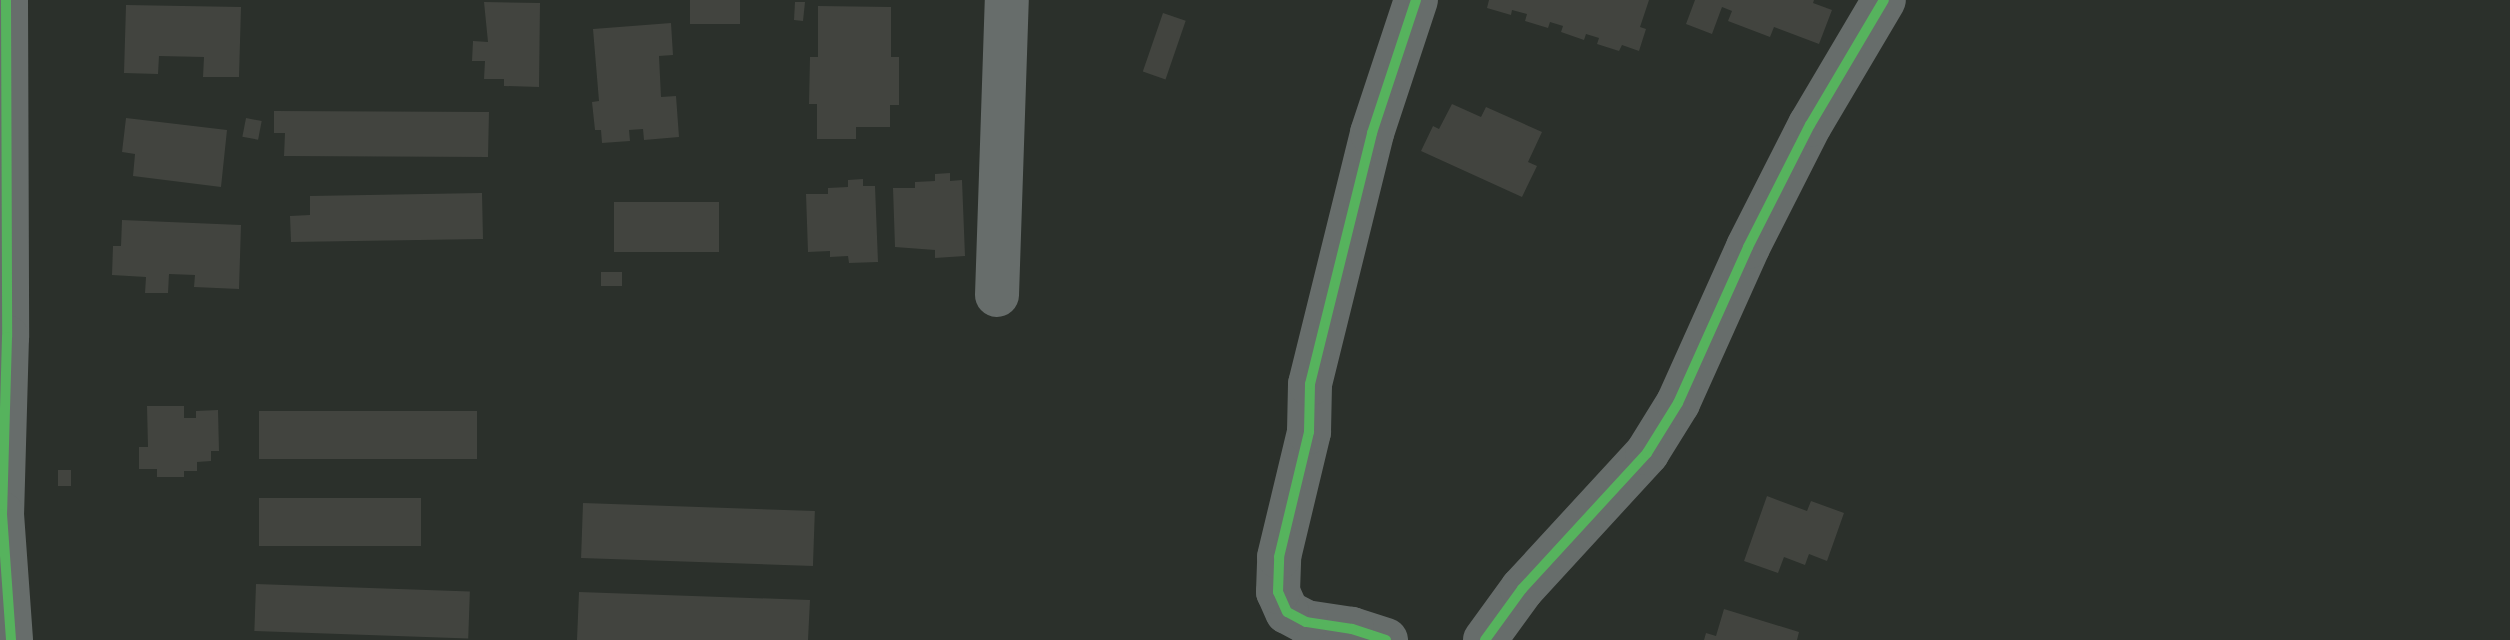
<!DOCTYPE html>
<html>
<head>
<meta charset="utf-8">
<style>
	body { margin:0 }
	#map { position:relative; width:2510px; height:640px; overflow:hidden; background:#2b302b; font-family:Rubik,sans-serif }
	div>[style] { position:absolute }
	[style*='--x'] { left:calc(var(--x)*1px); top:calc(var(--y)*1px); width:calc(var(--w)*1px); rotate:calc(var(--a)*1deg) }
	.building>* { inset:0; background:#42443f; transform-origin:0 0 }
	.minor>* { height:44px; margin:-22px; padding:0 22px; transform-origin:22px; border-radius:22px; background:#676d6b }
	.cycleway>* { height:10px; margin:-5px; padding:0 5px; transform-origin:5px; border-radius:5px; background:#56b35d }
	span { translate:-50% -50%; white-space:nowrap; text-align:center; line-height:1.15; -webkit-text-stroke:7px #212820; paint-order:stroke }
</style>
</head>
<body>
<div id="map">
	<div class="building">
		<div style="left:690px;top:0;width:50px;height:24px"></div>
		<div style="clip-path:polygon(1489px 0,1649px 0,1640px 27px,1646px 29px,1639px 51px,1622px 45px,1619px 51px,1597px 44px,1599px 38px,1586px 34px,1584px 40px,1561px 32px,1563px 26px,1550px 22px,1548px 28px,1525px 21px,1527px 14px,1512px 10px,1511px 15px,1487px 8px)"></div>
		<div style="clip-path:polygon(1695px 0,1814px 0,1813px 3px,1832px 10px,1819px 44px,1774px 27px,1770px 37px,1728px 21px,1732px 11px,1722px 7px,1712px 34px,1686px 24px)"></div>
		<div style="clip-path:polygon(484px 2px,540px 3px,539px 87px,504px 86px,504px 79px,484px 79px,485px 61px,472px 61px,473px 41px,488px 42px)"></div>
		<div style="clip-path:polygon(795px 2px,805px 2px,803px 21px,794px 20px)"></div>
		<div style="clip-path:polygon(126px 5px,241px 7px,239px 77px,203px 77px,204px 57px,159px 56px,158px 74px,124px 73px)"></div>
		<div style="clip-path:polygon(818px 6px,891px 7px,891px 57px,899px 57px,899px 105px,890px 105px,890px 127px,856px 127px,856px 139px,817px 139px,817px 104px,809px 104px,810px 57px,818px 57px)"></div>
		<div style="left:1163px;top:13px;width:24px;height:62px;rotate:19deg"></div>
		<div style="clip-path:polygon(671px 23px,673px 55px,659px 56px,661px 97px,676px 96px,679px 137px,644px 140px,643px 129px,629px 130px,630px 141px,602px 143px,601px 130px,595px 130px,592px 102px,599px 101px,593px 29px)"></div>
		<div style="clip-path:polygon(1452px 104px,1481px 117px,1486px 107px,1542px 132px,1528px 162px,1537px 166px,1522px 197px,1421px 151px,1433px 126px,1439px 129px)"></div>
		<div style="clip-path:polygon(274px 111px,489px 112px,488px 157px,284px 156px,285px 133px,274px 133px)"></div>
		<div style="clip-path:polygon(126px 118px,227px 130px,221px 187px,133px 176px,135px 154px,122px 152px)"></div>
		<div style="left:246px;top:118px;width:16px;height:19px;rotate:11deg"></div>
		<div style="clip-path:polygon(950px 173px,950px 181px,962px 180px,965px 256px,935px 258px,935px 250px,895px 247px,893px 188px,915px 188px,915px 182px,935px 181px,935px 174px)"></div>
		<div style="clip-path:polygon(863px 179px,863px 186px,875px 186px,878px 262px,849px 263px,848px 256px,830px 257px,830px 251px,808px 252px,806px 194px,828px 194px,828px 188px,848px 187px,848px 180px)"></div>
		<div style="clip-path:polygon(482px 193px,483px 239px,291px 242px,290px 216px,310px 215px,310px 196px)"></div>
		<div style="left:614px;top:202px;width:105px;height:50px"></div>
		<div style="clip-path:polygon(122px 220px,241px 225px,239px 289px,194px 287px,195px 275px,169px 274px,168px 293px,145px 293px,146px 277px,112px 275px,113px 246px,121px 246px)"></div>
		<div style="left:601px;top:272px;width:21px;height:14px"></div>
		<div style="clip-path:polygon(147px 406px,184px 406px,184px 418px,196px 418px,196px 411px,218px 410px,219px 451px,211px 451px,211px 461px,197px 462px,197px 471px,184px 471px,184px 477px,157px 477px,157px 469px,139px 469px,139px 447px,148px 447px)"></div>
		<div style="left:259px;top:411px;width:218px;height:48px"></div>
		<div style="left:58px;top:470px;width:13px;height:16px"></div>
		<div style="clip-path:polygon(1767px 496px,1807px 511px,1811px 501px,1844px 513px,1827px 561px,1809px 554px,1805px 565px,1784px 557px,1778px 573px,1744px 561px)"></div>
		<div style="left:259px;top:498px;width:162px;height:48px"></div>
		<div style="left:583px;top:503px;width:232px;height:55px;rotate:2deg"></div>
		<div style="left:256px;top:584px;width:214px;height:47px;rotate:2deg"></div>
		<div style="clip-path:polygon(579px 592px,810px 600px,808px 640px,577px 640px)"></div>
		<div style="clip-path:polygon(1724px 609px,1799px 632px,1797px 640px,1704px 640px,1706px 633px,1716px 636px)"></div>
	</div>
	<div class="minor">
		<div style="--x:6;--y:0;--w:337;--a:89.8"></div>
		<div style="--x:7;--y:337;--w:177;--a:91.6"></div>
		<div style="--x:2;--y:514;--w:126;--a:85.9"></div>
		<div style="--x:997;--y:295;--w:295;--a:-88.1"></div>
		<div style="--x:1386;--y:640;--w:36;--a:-162"></div>
		<div style="--x:1352;--y:629;--w:47;--a:-171.3"></div>
		<div style="--x:1306;--y:622;--w:21;--a:-152"></div>
		<div style="--x:1287;--y:612;--w:22;--a:-114"></div>
		<div style="--x:1278;--y:592;--w:35;--a:-88"></div>
		<div style="--x:1279;--y:557;--w:129;--a:-76.5"></div>
		<div style="--x:1309;--y:432;--w:48;--a:-88.8"></div>
		<div style="--x:1310;--y:384;--w:259;--a:-76.1"></div>
		<div style="--x:1372;--y:133;--w:140;--a:-71.7"></div>
		<div style="--x:1485;--y:640;--w:63;--a:-54"></div>
		<div style="--x:1522;--y:589;--w:185;--a:-47.4"></div>
		<div style="--x:1647;--y:453;--w:59;--a:-58.2"></div>
		<div style="--x:1678;--y:403;--w:171;--a:-65.8"></div>
		<div style="--x:1748;--y:247;--w:137;--a:-63.1"></div>
		<div style="--x:1810;--y:125;--w:145;--a:-59.4"></div>
	</div>
	<div class="cycleway">
		<div style="--x:6;--y:0;--w:337;--a:89.8"></div>
		<div style="--x:7;--y:337;--w:177;--a:91.6"></div>
		<div style="--x:2;--y:514;--w:126;--a:85.9"></div>
		<div style="--x:1386;--y:640;--w:36;--a:-162"></div>
		<div style="--x:1352;--y:629;--w:47;--a:-171.3"></div>
		<div style="--x:1306;--y:622;--w:21;--a:-152"></div>
		<div style="--x:1287;--y:612;--w:22;--a:-114"></div>
		<div style="--x:1278;--y:592;--w:35;--a:-88"></div>
		<div style="--x:1279;--y:557;--w:129;--a:-76.5"></div>
		<div style="--x:1309;--y:432;--w:48;--a:-88.8"></div>
		<div style="--x:1310;--y:384;--w:259;--a:-76.1"></div>
		<div style="--x:1372;--y:133;--w:140;--a:-71.7"></div>
		<div style="--x:1485;--y:640;--w:63;--a:-54"></div>
		<div style="--x:1522;--y:589;--w:185;--a:-47.4"></div>
		<div style="--x:1647;--y:453;--w:59;--a:-58.2"></div>
		<div style="--x:1678;--y:403;--w:171;--a:-65.8"></div>
		<div style="--x:1748;--y:247;--w:137;--a:-63.1"></div>
		<div style="--x:1810;--y:125;--w:145;--a:-59.4"></div>
	</div>
</div>
</body>
</html>
